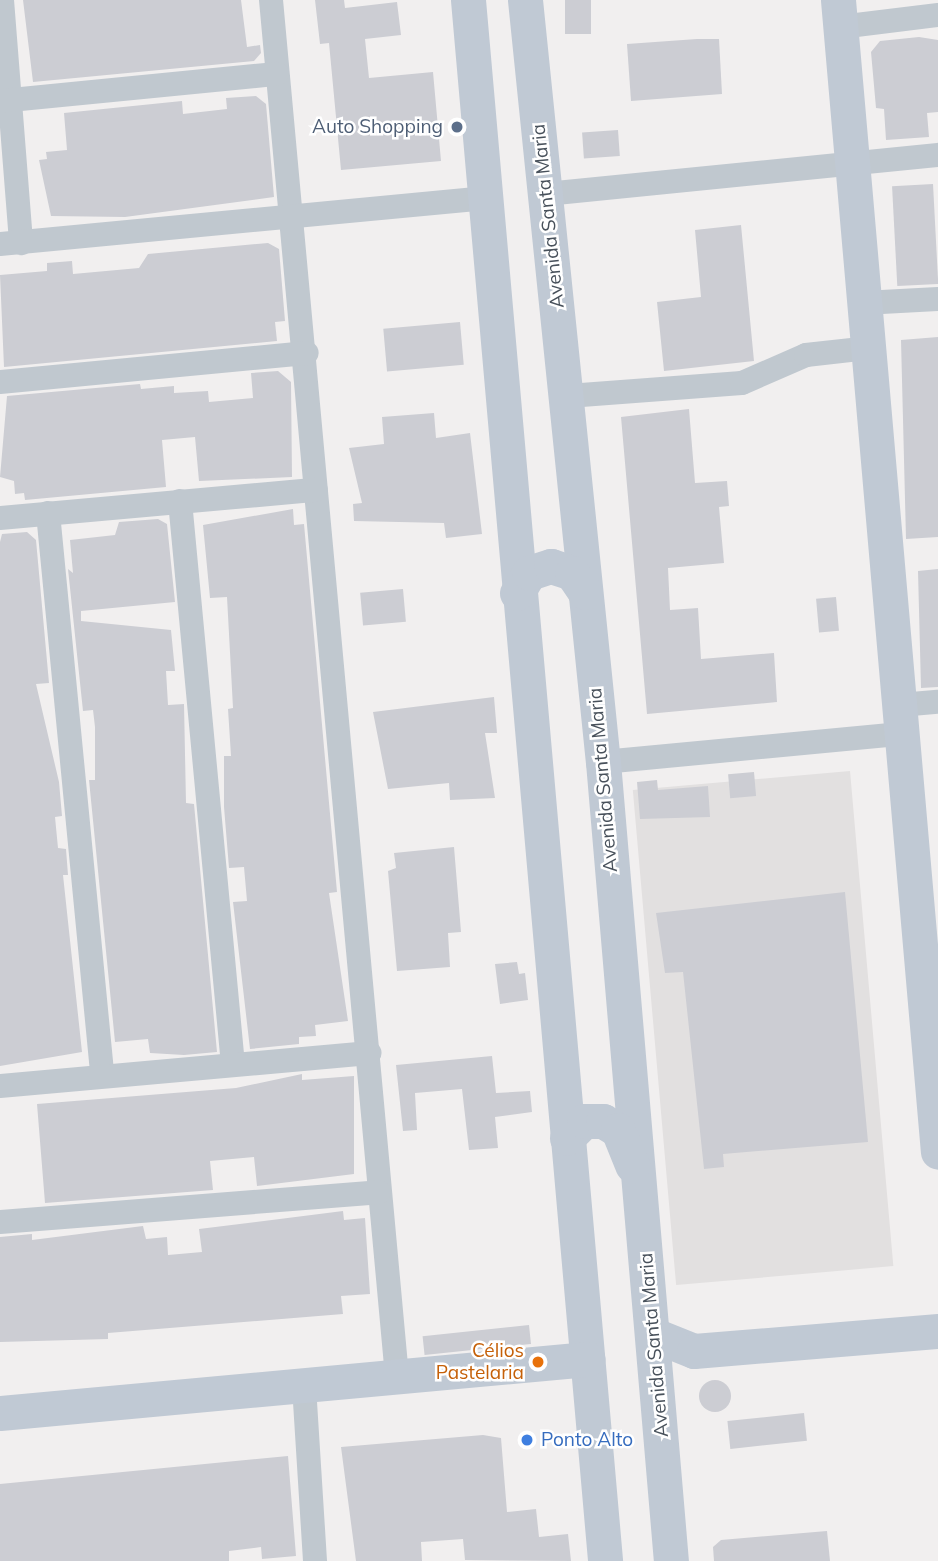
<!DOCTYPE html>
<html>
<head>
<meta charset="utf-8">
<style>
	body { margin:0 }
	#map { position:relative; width:938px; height:1561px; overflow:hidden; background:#f1efef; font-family:Mulish,sans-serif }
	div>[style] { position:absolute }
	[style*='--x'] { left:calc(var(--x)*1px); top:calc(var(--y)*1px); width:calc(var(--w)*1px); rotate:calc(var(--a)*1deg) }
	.education>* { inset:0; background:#e2e0e0; transform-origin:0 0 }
	.building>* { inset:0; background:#cccdd3; transform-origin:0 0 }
	.round { border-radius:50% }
	.street>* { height:24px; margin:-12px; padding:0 12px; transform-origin:12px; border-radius:12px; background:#c0c8cf }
	.secondary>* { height:35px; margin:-17.5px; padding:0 17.5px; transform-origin:17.5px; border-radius:17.5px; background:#c0c9d4 }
	.dots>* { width:19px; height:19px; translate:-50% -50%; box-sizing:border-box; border:4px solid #fff; border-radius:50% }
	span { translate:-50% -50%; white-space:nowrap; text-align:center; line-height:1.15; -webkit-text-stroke:5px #fff; paint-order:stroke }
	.service-label { font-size:19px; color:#4e5e75 }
	.right { translate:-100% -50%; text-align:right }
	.street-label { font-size:19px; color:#48515b }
	.food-label { font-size:19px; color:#c56008 }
	.shop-label { font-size:19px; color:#366cbe }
	.left { translate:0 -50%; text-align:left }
</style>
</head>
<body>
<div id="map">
	<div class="education">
		<div style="left:850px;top:771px;width:497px;height:218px;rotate:85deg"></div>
	</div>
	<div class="building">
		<div style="clip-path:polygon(23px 0,241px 0,247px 47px,260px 45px,261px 53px,254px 61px,33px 82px)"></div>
		<div style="clip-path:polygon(315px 0,344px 0,345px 8px,397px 2px,401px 35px,365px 39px,369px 78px,433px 72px,441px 161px,341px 170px,329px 43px,320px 44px)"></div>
		<div style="left:565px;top:0;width:26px;height:34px"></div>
		<div style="clip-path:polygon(919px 37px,938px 40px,938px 112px,927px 113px,929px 137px,886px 140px,884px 109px,876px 108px,871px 52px,880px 41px)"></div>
		<div style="clip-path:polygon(697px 39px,719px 39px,722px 94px,631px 101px,627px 44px)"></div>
		<div style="clip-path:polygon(256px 96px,266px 104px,274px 197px,125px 217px,51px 216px,39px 160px,47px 159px,46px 152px,67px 150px,64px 113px,182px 101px,183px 114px,227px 109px,226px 98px)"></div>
		<div style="left:618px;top:130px;width:26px;height:36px;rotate:86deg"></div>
		<div style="left:933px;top:184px;width:100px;height:41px;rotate:87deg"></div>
		<div style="clip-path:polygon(741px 225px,754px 361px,664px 371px,657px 302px,701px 297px,695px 230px)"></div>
		<div style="clip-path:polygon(268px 243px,279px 249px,285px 321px,275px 322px,277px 341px,4px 367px,0 275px,47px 271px,47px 263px,72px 261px,73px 274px,139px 268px,148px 254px)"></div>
		<div style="left:460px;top:322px;width:43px;height:77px;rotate:85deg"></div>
		<div style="clip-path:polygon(938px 337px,938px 537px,906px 539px,901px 340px)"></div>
		<div style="clip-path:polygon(278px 371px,291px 382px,292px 477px,199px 481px,195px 437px,162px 440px,166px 487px,25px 500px,24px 493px,15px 494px,14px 481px,0 477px,7px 396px,140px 384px,141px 389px,174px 386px,174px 393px,208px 391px,209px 402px,253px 398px,251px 373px)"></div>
		<div style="clip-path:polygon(689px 409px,695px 483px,727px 481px,729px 506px,719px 507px,724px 563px,668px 568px,670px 610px,698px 608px,701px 659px,774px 653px,777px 702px,647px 714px,621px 417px)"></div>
		<div style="clip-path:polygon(434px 413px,436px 438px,470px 433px,482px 534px,446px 538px,444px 523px,354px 521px,353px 504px,362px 503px,349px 448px,384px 444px,382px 417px)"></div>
		<div style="clip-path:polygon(293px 509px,294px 525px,304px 524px,337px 892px,329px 893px,348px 1021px,315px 1025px,316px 1036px,299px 1037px,299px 1044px,250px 1049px,233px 902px,247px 901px,244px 867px,229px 868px,224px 807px,224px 756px,231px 756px,228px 709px,233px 708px,227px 597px,210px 598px,203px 525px)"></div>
		<div style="clip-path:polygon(158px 519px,167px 524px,175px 602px,81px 611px,81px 621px,171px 630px,175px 671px,166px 671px,168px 705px,184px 704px,186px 803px,194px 804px,217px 1052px,184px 1055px,150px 1053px,148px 1039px,115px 1042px,89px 780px,95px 780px,95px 727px,93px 710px,83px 711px,68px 569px,73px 573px,70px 540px,115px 535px,119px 522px)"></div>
		<div style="clip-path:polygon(27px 532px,36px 540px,49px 683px,36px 684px,59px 782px,62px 816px,55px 817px,58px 848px,66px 849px,68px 875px,63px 875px,82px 1052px,0 1066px,0 542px,2px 534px)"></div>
		<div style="clip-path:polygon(938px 569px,938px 687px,921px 688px,918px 571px)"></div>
		<div style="left:403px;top:589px;width:33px;height:43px;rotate:85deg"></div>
		<div style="left:836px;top:597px;width:34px;height:20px;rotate:85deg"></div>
		<div style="clip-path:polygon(494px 697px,497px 733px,485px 733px,495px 798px,450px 800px,449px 783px,388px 789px,373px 712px)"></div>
		<div style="left:754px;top:772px;width:24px;height:26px;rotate:85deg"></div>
		<div style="clip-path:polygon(657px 780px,658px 790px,708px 786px,710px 817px,640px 819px,637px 782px)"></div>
		<div style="clip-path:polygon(454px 847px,461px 932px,448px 933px,450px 967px,397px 971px,388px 871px,396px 868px,394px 853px)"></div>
		<div style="clip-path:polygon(845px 892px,868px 1142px,723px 1154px,724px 1167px,704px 1169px,683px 972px,665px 973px,656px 913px)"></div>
		<div style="clip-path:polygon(517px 962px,519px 974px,525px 973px,528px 1000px,500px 1004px,495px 964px)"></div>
		<div style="clip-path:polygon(492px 1056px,496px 1093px,530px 1091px,532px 1112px,495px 1117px,498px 1148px,469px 1150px,462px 1089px,415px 1093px,417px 1130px,403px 1131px,396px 1065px)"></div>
		<div style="clip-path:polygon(302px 1074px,302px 1080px,354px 1076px,354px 1174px,257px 1186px,254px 1157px,210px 1161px,213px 1190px,45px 1203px,37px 1104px,236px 1088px)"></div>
		<div style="clip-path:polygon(343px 1211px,344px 1220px,365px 1218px,370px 1294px,341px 1296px,343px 1314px,108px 1333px,108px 1339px,0 1342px,0 1237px,32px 1234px,32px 1240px,143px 1226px,146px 1239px,167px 1237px,168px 1255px,202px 1252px,199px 1229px)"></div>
		<div style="left:529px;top:1325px;width:19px;height:107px;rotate:84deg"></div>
		<div class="round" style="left:699px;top:1380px;width:32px;height:32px"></div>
		<div style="left:804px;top:1413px;width:28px;height:77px;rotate:84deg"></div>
		<div style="clip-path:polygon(483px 1435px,501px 1438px,507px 1512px,536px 1509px,539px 1537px,568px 1534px,571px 1561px,465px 1560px,463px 1539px,421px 1542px,422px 1561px,356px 1561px,341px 1447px)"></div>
		<div style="clip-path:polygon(288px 1456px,296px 1556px,262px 1559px,261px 1547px,229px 1551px,229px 1561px,0 1561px,0 1484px)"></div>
		<div style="clip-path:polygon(827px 1531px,830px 1561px,714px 1561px,713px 1547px,721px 1540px)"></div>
	</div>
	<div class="street">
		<div style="--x:2;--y:0;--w:244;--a:85.5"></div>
		<div style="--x:271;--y:0;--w:1383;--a:84.77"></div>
		<div style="--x:840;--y:27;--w:99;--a:-7"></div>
		<div style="--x:0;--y:101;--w:278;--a:-5.6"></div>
		<div style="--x:546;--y:194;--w:394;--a:-5.7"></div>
		<div style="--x:0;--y:244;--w:486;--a:-5.4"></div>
		<div style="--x:863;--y:303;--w:75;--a:-3.1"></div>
		<div style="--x:0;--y:382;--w:308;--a:-5.4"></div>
		<div style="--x:568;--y:396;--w:174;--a:-4.3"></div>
		<div style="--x:742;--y:383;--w:70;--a:-23.6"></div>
		<div style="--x:806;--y:355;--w:62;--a:-6.4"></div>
		<div style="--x:180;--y:501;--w:566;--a:84.63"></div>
		<div style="--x:48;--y:513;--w:562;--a:84.48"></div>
		<div style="--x:0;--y:518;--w:317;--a:-5.1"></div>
		<div style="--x:900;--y:705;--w:38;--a:-5"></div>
		<div style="--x:603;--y:762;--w:299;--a:-5.4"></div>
		<div style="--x:0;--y:1086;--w:371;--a:-5.1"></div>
		<div style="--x:0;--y:1222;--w:380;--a:-4.5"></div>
		<div style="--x:304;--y:1386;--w:175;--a:86.4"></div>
	</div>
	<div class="secondary">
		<div style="--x:468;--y:0;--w:1567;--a:84.98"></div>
		<div style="--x:525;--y:0;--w:766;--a:84.16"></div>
		<div style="--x:603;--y:762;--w:802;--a:85.14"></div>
		<div style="--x:838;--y:0;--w:1156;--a:85.04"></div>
		<div style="--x:517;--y:593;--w:23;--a:-59"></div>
		<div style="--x:529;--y:573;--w:23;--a:-18"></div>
		<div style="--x:551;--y:566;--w:22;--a:18"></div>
		<div style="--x:572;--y:573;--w:23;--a:56"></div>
		<div style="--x:567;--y:1138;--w:24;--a:-45"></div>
		<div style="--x:584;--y:1121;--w:19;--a:0"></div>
		<div style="--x:603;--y:1121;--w:17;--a:31"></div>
		<div style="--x:618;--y:1130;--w:38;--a:68"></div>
		<div style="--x:654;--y:1335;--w:43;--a:21.8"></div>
		<div style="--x:694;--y:1351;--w:245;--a:-4.7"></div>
		<div style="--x:0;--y:1413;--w:590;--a:-5.25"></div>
	</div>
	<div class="dots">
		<div style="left:457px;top:127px;background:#5c6f8a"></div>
		<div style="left:538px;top:1362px;background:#e8710a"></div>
		<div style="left:527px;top:1440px;background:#3f7fe0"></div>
	</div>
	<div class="service-label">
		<span class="right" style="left:443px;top:127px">Auto Shopping</span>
	</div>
	<div class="street-label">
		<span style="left:548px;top:216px;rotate:-96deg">Avenida Santa Maria</span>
		<span style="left:603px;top:780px;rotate:-95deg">Avenida Santa Maria</span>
		<span style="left:654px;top:1345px;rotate:-95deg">Avenida Santa Maria</span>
	</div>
	<div class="food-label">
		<span class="right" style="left:524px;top:1362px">Célios<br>Pastelaria</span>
	</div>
	<div class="shop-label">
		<span class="left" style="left:541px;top:1440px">Ponto Alto</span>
	</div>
</div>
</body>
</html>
